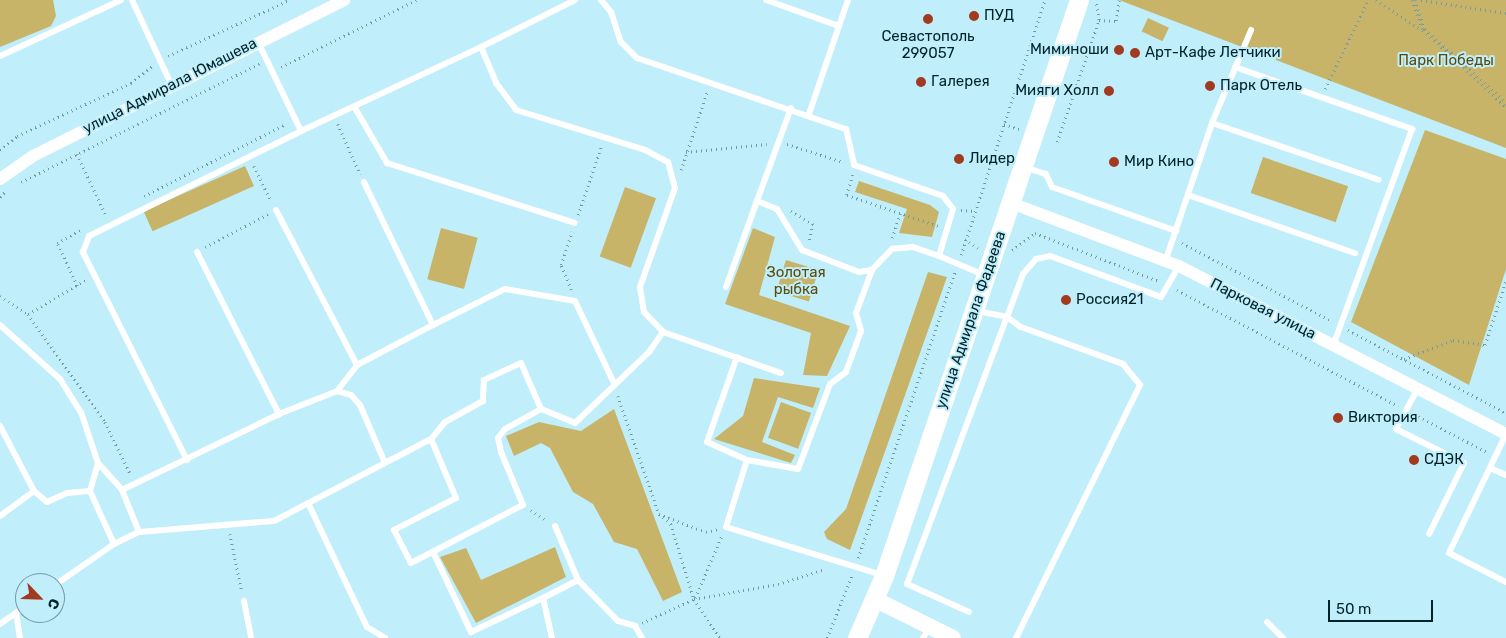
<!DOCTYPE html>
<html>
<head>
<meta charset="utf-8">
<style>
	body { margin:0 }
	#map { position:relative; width:1506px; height:638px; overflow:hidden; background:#c0eefa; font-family:Rubik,sans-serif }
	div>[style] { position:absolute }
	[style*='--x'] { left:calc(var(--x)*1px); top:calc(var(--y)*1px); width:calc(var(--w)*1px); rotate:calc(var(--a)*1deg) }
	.green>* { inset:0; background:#c8b469; transform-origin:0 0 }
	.path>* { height:2.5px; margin-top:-1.25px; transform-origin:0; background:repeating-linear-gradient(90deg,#719ba4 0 1px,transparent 0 5px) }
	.service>* { height:6px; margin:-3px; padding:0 3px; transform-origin:3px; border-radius:3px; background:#fff }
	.minor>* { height:12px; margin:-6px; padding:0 6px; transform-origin:6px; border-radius:6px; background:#fff }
	.tertiary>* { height:16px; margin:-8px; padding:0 8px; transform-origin:8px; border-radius:8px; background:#fff }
	.secondary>* { height:19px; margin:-9.5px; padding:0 9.5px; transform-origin:9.5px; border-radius:9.5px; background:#fff }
	.dots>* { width:14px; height:14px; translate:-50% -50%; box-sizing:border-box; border:2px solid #c0eefa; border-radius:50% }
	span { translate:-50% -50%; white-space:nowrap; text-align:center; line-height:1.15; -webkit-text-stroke:4px #c0eefa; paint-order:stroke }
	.poi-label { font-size:15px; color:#002229 }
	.left { translate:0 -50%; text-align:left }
	.right { translate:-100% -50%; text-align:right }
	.park-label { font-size:15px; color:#5a4b0c }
	.street-label { font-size:15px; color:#002229 }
	.north { position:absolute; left:15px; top:573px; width:50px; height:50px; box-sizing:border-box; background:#c0eefa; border:1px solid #739ca6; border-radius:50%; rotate:114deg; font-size:14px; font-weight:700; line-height:20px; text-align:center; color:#002229 }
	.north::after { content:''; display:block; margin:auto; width:18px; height:22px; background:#a23a20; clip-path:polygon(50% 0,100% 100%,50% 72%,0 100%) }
	.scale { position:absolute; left:1328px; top:600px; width:105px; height:22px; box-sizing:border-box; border:2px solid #002229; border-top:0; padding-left:6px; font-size:15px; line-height:18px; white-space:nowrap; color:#002229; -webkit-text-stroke:4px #c0eefa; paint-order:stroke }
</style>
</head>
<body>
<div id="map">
	<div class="green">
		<div style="clip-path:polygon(0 0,53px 0,56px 16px,51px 26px,0 47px)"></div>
		<div style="clip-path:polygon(1119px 0,1506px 0,1506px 148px)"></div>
		<div style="left:1148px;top:18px;width:23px;height:15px;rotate:25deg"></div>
		<div style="clip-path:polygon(1425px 130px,1506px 159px,1506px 269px,1469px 385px,1351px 322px)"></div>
		<div style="left:1263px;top:157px;width:90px;height:38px;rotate:19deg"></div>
		<div style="left:245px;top:166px;width:22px;height:111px;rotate:66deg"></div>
		<div style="clip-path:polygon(859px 181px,930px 205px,939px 212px,932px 237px,899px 233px,907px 209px,855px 192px)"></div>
		<div style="left:625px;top:187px;width:33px;height:74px;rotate:20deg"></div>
		<div style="left:441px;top:228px;width:38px;height:53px;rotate:15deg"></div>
		<div style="clip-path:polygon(753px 228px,775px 237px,759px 295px,850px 326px,827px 376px,803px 375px,811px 333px,725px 304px)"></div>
		<div style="left:786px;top:260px;width:34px;height:33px;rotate:17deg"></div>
		<div style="clip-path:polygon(928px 272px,947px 277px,850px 550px,827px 539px,824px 532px,846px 509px)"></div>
		<div style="clip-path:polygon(754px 378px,820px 388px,813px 408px,778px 397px,762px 442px,795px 455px,791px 463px,714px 439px,743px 416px)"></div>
		<div style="left:781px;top:402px;width:32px;height:38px;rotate:20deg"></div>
		<div style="clip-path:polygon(614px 409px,682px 592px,663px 601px,637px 549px,614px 542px,593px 504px,573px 492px,550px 448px,541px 443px,514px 456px,506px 436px,539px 422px,581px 431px)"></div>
		<div style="clip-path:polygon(555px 547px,566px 577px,476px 623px,440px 557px,466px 548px,481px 580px)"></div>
	</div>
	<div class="path">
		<div style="--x:1376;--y:0;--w:55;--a:33.1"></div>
		<div style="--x:1412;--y:0;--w:32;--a:70"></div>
		<div style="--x:1423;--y:30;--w:113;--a:42.9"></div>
		<div style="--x:1415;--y:0;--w:31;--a:71"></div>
		<div style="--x:1425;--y:29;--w:109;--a:42"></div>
		<div style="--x:1421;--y:0;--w:86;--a:8.7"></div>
		<div style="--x:1099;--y:20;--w:17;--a:3"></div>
		<div style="--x:1116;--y:21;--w:21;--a:-82"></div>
		<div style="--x:168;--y:56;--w:133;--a:-24.8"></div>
		<div style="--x:281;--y:67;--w:151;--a:-26.4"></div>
		<div style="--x:1325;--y:89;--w:99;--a:-64.2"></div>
		<div style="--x:338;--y:124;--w:55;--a:66.3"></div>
		<div style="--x:1004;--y:124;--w:16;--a:18"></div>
		<div style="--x:1057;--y:142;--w:129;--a:-71"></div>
		<div style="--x:1099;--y:20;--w:17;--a:-100"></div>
		<div style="--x:787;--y:144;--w:59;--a:17.8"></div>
		<div style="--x:0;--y:150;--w:22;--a:-39"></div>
		<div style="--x:17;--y:136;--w:126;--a:-24.9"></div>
		<div style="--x:131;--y:83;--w:28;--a:-39"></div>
		<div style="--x:686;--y:152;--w:81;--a:-5.6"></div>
		<div style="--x:77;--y:154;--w:68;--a:64.6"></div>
		<div style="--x:254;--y:166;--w:39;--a:64"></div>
		<div style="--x:681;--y:170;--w:82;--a:-71.6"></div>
		<div style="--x:853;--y:175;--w:21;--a:107"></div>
		<div style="--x:847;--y:195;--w:96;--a:18.8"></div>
		<div style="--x:21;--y:182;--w:266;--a:-26.4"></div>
		<div style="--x:144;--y:196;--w:159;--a:-26.9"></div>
		<div style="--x:0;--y:197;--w:8;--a:-45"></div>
		<div style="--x:961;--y:210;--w:14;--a:4"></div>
		<div style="--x:791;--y:211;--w:26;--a:31"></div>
		<div style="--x:813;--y:224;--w:19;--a:102"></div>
		<div style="--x:578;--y:215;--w:72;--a:-71.3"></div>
		<div style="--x:892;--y:238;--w:26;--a:-72"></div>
		<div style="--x:965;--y:239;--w:16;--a:35"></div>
		<div style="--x:1182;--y:243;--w:169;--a:27.5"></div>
		<div style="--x:205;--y:247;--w:71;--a:-27.6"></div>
		<div style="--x:1012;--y:250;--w:29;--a:-36"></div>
		<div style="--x:1035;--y:233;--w:133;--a:21.2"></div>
		<div style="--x:961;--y:255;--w:268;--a:-71.8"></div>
		<div style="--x:77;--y:286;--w:47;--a:-114.9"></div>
		<div style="--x:57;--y:243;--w:29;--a:-29"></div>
		<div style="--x:571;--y:290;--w:27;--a:-112"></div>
		<div style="--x:561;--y:265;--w:35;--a:-72"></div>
		<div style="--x:1177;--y:290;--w:250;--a:27.7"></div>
		<div style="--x:0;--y:296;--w:33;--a:33"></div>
		<div style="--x:28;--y:314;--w:133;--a:54.5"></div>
		<div style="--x:105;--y:422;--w:59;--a:63.9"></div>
		<div style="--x:28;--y:314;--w:69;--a:-30.7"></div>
		<div style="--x:1348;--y:330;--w:178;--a:27.7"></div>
		<div style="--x:1404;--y:359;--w:53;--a:-21.2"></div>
		<div style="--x:1453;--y:340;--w:32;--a:9"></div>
		<div style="--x:1485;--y:345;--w:68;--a:-72.1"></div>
		<div style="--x:618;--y:396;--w:125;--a:70.8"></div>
		<div style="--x:659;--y:514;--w:50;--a:21"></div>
		<div style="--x:706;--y:532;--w:12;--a:-14"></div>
		<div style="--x:1414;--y:414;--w:82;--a:27.5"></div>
		<div style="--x:531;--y:510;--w:19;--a:35"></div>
		<div style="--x:659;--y:514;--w:16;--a:40"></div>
		<div style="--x:671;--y:524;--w:78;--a:73"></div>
		<div style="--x:694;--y:599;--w:85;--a:-10.1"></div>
		<div style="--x:778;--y:584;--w:49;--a:-17.7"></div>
		<div style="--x:230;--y:534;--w:59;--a:78.3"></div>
		<div style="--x:858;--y:558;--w:302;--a:-71.3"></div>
		<div style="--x:695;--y:598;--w:69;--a:-66.8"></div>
		<div style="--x:642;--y:623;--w:57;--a:-24.8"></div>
		<div style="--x:694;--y:599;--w:47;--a:56.3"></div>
		<div style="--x:827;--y:638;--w:68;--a:-68.4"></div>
	</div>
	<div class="service">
		<div style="--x:132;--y:0;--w:93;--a:65.1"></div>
		<div style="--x:575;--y:0;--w:105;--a:153.4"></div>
		<div style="--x:481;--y:47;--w:39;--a:67"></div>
		<div style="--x:496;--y:83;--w:34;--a:53"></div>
		<div style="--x:516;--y:110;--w:135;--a:17.2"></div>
		<div style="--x:645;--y:150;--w:26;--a:28"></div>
		<div style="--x:668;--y:162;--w:27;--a:75"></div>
		<div style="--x:675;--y:188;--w:105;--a:109.5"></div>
		<div style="--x:640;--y:287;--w:25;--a:81"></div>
		<div style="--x:644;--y:312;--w:28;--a:46"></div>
		<div style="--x:601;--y:0;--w:16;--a:50"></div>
		<div style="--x:611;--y:12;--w:32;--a:72"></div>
		<div style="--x:621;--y:42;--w:23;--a:45"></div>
		<div style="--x:637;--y:58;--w:221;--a:18.8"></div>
		<div style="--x:846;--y:129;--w:37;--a:77"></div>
		<div style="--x:854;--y:165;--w:94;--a:19.2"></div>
		<div style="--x:943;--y:196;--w:16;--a:52"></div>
		<div style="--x:953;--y:209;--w:49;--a:106.6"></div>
		<div style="--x:939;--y:256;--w:28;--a:-161"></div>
		<div style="--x:913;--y:247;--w:21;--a:175"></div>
		<div style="--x:892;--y:249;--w:29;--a:134"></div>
		<div style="--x:872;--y:270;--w:46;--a:110.4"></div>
		<div style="--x:856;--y:313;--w:19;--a:74"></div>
		<div style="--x:861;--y:331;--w:44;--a:110.1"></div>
		<div style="--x:846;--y:372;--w:20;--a:143"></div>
		<div style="--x:830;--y:384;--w:91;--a:110.6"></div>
		<div style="--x:798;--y:469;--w:52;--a:-170"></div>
		<div style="--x:747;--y:460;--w:44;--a:-155.8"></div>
		<div style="--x:707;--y:442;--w:90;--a:-70.6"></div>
		<div style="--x:766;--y:0;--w:77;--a:19.6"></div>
		<div style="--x:839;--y:26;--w:93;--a:108.8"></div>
		<div style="--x:839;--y:26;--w:28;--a:-71"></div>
		<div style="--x:0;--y:56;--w:133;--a:-24.8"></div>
		<div style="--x:1235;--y:67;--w:188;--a:19.3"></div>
		<div style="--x:1412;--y:129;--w:231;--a:110"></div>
		<div style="--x:355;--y:108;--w:64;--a:59.8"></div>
		<div style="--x:387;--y:163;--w:197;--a:17.7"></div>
		<div style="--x:791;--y:108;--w:99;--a:110.1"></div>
		<div style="--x:757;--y:201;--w:22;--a:22"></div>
		<div style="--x:777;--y:209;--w:48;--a:58.6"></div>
		<div style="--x:802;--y:250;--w:61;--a:21.1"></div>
		<div style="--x:859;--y:272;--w:13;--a:-9"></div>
		<div style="--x:1212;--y:123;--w:176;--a:18.8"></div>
		<div style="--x:301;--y:131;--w:199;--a:-25"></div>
		<div style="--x:1024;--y:167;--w:23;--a:18"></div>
		<div style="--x:1046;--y:174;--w:14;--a:65"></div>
		<div style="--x:1052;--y:187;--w:132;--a:19.5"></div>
		<div style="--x:1188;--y:195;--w:177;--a:19.2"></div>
		<div style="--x:276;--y:210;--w:175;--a:62.4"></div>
		<div style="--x:357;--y:365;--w:86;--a:-27.8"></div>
		<div style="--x:433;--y:325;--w:159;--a:-115.8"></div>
		<div style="--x:197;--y:252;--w:182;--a:63.2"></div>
		<div style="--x:939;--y:256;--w:49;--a:22.9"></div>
		<div style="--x:1165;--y:262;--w:147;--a:-71.3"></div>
		<div style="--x:1212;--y:123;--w:101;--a:-67.2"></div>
		<div style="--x:726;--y:287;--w:91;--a:-70.2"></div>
		<div style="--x:977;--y:311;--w:31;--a:11"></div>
		<div style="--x:1007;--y:317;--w:46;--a:-69.6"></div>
		<div style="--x:1023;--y:274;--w:20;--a:-49"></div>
		<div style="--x:1036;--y:259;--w:14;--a:-12"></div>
		<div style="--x:1050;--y:256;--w:118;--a:20.3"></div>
		<div style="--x:1161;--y:297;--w:36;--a:-60"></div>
		<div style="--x:0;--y:325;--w:81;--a:42"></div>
		<div style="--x:60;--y:379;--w:39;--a:58"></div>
		<div style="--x:81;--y:412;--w:54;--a:71.6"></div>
		<div style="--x:433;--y:325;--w:80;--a:-26.6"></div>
		<div style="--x:505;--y:289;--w:71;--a:9.7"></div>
		<div style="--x:575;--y:301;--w:91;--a:64.6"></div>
		<div style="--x:1417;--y:390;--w:44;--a:118.3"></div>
		<div style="--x:1396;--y:429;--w:76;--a:26.6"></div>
		<div style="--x:1464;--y:463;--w:79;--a:116.2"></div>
		<div style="--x:337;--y:391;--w:15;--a:16"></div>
		<div style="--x:351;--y:395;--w:13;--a:48"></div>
		<div style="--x:360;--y:405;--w:63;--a:66.7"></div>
		<div style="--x:541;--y:409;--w:50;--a:-113.5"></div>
		<div style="--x:521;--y:363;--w:41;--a:155.3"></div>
		<div style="--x:484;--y:380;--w:21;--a:93"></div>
		<div style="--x:483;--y:401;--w:43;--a:151.1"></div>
		<div style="--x:445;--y:422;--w:22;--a:129"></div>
		<div style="--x:431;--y:439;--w:64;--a:67"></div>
		<div style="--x:456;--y:498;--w:70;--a:152.7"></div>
		<div style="--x:394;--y:530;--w:37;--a:63"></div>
		<div style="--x:411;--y:563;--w:126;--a:-27.4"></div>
		<div style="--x:523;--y:505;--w:57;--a:-112.5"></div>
		<div style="--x:501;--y:452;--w:14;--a:-102"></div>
		<div style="--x:498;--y:438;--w:11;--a:-52"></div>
		<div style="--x:505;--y:429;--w:41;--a:-29.1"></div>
		<div style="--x:541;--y:409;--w:37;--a:22"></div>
		<div style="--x:575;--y:423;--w:103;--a:-43.8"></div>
		<div style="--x:649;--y:352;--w:24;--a:-55"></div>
		<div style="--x:663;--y:332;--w:125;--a:19.2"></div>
		<div style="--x:0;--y:426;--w:73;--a:62.4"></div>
		<div style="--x:34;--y:491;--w:17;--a:40"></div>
		<div style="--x:47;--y:502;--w:22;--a:-24"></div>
		<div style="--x:67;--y:493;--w:23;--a:-5"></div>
		<div style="--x:1506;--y:434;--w:132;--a:115.6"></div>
		<div style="--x:1449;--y:553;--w:64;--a:27"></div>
		<div style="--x:187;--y:460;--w:233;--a:-116.6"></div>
		<div style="--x:83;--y:252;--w:17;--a:-69"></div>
		<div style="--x:89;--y:236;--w:237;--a:-26.3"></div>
		<div style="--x:301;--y:131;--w:99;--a:-115.8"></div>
		<div style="--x:747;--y:460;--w:70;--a:107.4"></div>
		<div style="--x:726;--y:527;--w:163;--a:17.1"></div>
		<div style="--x:1490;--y:468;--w:17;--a:24"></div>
		<div style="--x:122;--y:490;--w:174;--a:-25.8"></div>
		<div style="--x:279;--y:414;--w:62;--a:-21.6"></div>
		<div style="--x:337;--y:391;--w:33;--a:-52"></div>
		<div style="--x:309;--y:505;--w:135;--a:64.6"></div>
		<div style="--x:367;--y:627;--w:21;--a:31"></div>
		<div style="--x:0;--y:516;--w:42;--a:-36.3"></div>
		<div style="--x:555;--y:526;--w:59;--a:66.9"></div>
		<div style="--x:578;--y:580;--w:57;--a:45.7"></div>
		<div style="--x:618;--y:621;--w:18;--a:16"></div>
		<div style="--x:635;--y:626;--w:14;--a:60"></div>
		<div style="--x:114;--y:544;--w:58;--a:-114.4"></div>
		<div style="--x:90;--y:491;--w:29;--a:-74"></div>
		<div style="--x:98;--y:463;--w:36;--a:48"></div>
		<div style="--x:122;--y:490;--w:45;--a:68"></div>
		<div style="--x:433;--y:552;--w:89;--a:64.6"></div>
		<div style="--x:471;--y:632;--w:80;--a:-25.3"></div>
		<div style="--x:543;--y:598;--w:41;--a:77.3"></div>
		<div style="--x:55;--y:585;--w:72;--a:-34.8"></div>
		<div style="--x:114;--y:544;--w:28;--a:-26"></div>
		<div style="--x:139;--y:532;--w:135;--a:-4.7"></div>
		<div style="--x:274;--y:521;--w:177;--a:-27.6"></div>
		<div style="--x:543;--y:598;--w:39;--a:-27"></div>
		<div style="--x:244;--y:601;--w:38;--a:79"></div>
		<div style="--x:969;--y:612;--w:68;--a:-155.7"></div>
		<div style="--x:907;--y:584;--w:285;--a:-69.5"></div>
		<div style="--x:1007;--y:317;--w:17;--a:36"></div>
		<div style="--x:1021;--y:327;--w:109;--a:19.9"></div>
		<div style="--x:1123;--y:364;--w:27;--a:51"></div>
		<div style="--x:1140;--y:385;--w:282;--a:116.1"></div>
		<div style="--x:16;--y:613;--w:11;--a:-38"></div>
		<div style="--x:1267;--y:622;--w:23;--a:45"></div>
		<div style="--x:0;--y:624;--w:19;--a:-35"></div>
		<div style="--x:16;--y:613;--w:25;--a:81"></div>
		<div style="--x:923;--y:638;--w:14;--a:-56"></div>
	</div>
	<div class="minor">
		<div style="--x:0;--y:179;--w:40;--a:-34.9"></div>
		<div style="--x:33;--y:156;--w:348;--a:-26.6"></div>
		<div style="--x:1011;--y:203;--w:179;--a:20.6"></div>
		<div style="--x:1179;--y:266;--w:368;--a:27.2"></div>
	</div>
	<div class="tertiary">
		<div style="--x:874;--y:599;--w:88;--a:26.3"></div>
	</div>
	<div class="secondary">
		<div style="--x:857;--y:638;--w:68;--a:-66.5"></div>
		<div style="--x:884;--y:576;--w:608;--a:-71.3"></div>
	</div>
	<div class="dots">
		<div style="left:974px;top:16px;background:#a23a20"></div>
		<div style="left:928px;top:19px;background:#a23a20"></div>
		<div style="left:1119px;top:50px;background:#a23a20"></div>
		<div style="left:1135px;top:53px;background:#a23a20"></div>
		<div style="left:921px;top:82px;background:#a23a20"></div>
		<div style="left:1210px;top:86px;background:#a23a20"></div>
		<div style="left:1109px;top:91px;background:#a23a20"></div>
		<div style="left:959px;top:159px;background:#a23a20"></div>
		<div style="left:1114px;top:162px;background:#a23a20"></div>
		<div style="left:1066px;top:300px;background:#a23a20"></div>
		<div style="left:1338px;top:418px;background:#a23a20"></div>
		<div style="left:1414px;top:460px;background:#a23a20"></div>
	</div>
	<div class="poi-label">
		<span class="left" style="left:984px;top:16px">ПУД</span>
		<span style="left:928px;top:45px">Севастополь<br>299057</span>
		<span class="right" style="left:1109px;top:50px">Миминоши</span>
		<span class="left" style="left:1145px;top:53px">Арт-Кафе Летчики</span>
		<span class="left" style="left:931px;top:82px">Галерея</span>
		<span class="left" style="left:1220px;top:86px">Парк Отель</span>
		<span class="right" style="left:1099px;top:91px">Мияги Холл</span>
		<span class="left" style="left:969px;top:159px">Лидер</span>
		<span class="left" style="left:1124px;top:162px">Мир Кино</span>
		<span class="left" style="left:1076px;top:300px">Россия21</span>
		<span class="left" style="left:1348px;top:418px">Виктория</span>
		<span class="left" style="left:1424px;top:460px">СДЭК</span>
	</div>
	<div class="park-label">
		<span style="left:1446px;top:61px">Парк Победы</span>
		<span style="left:796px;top:281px">Золотая<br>рыбка</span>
	</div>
	<div class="street-label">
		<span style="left:170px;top:86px;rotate:-27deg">улица Адмирала Юмашева</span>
		<span style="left:1263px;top:309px;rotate:27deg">Парковая улица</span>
		<span style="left:971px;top:320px;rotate:-71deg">улица Адмирала Фадеева</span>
	</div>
	<div class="north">С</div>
	<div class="scale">50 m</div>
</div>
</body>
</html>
